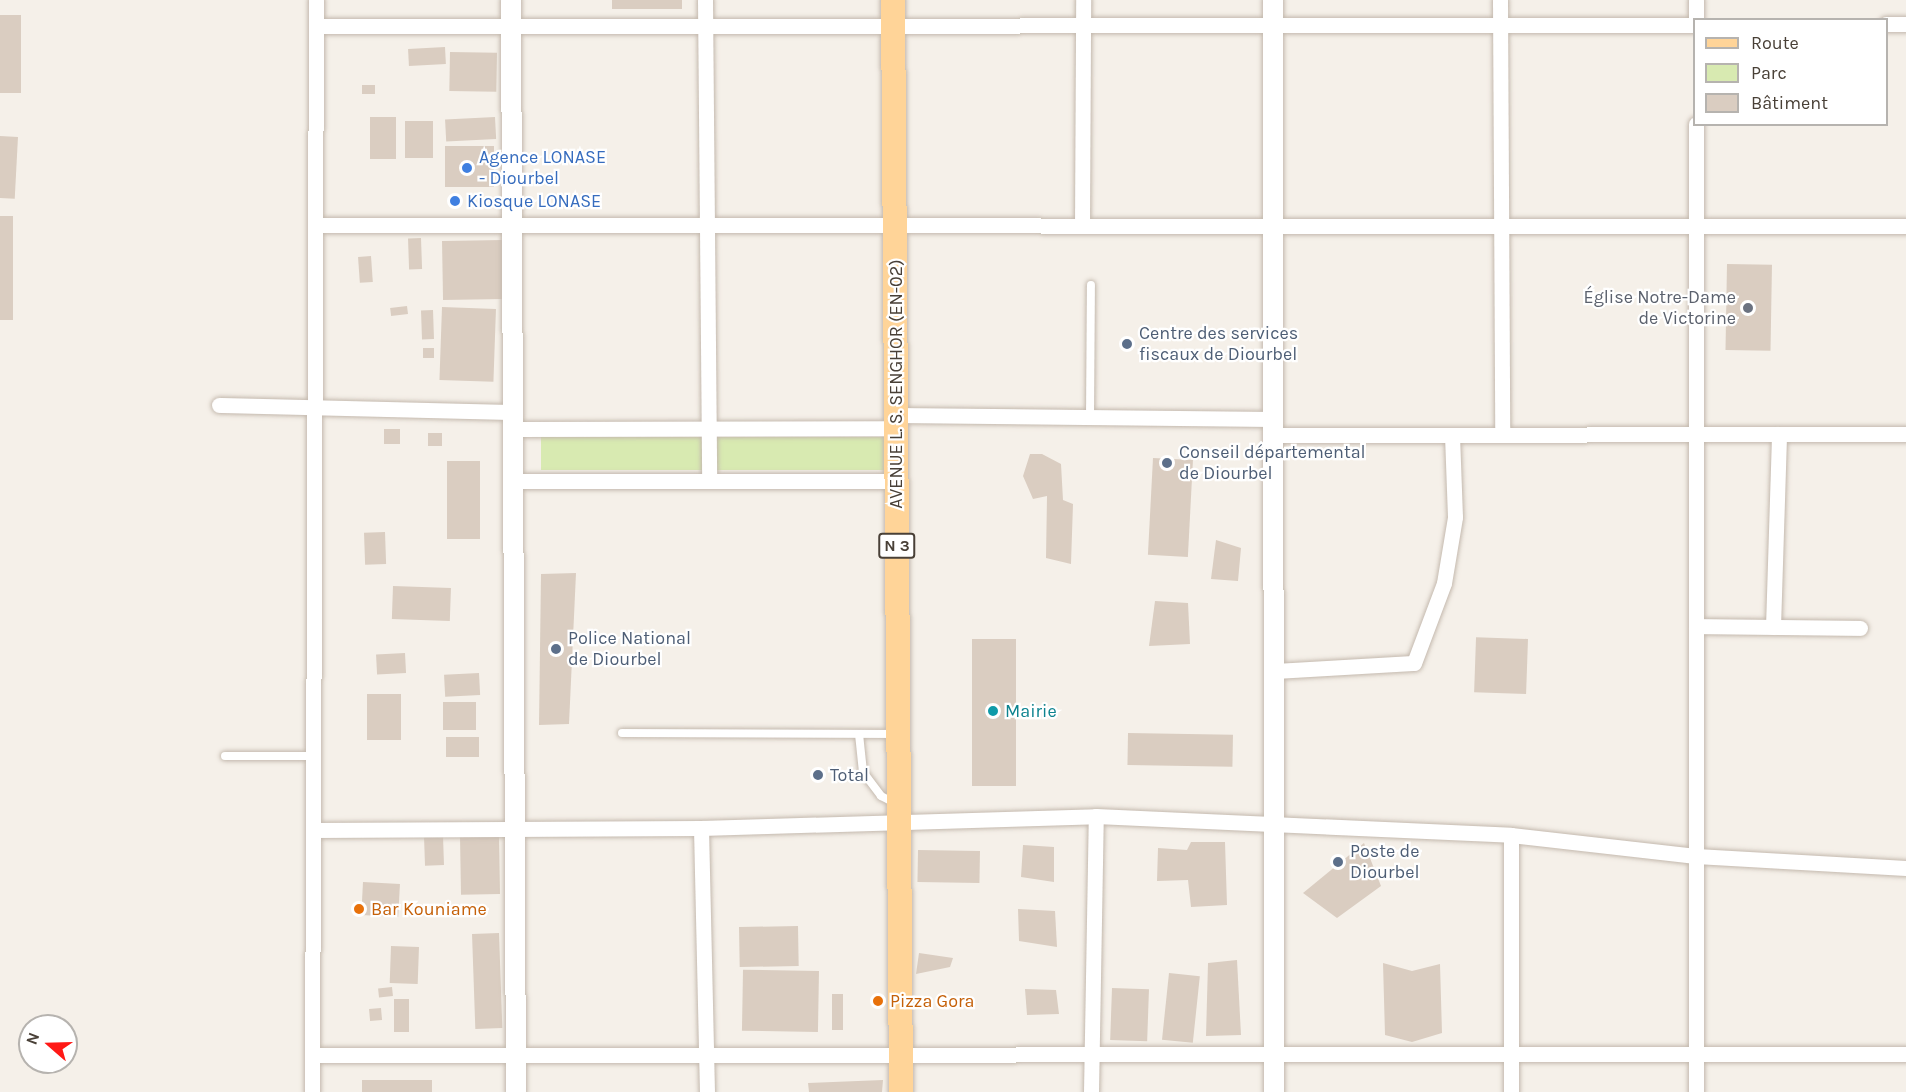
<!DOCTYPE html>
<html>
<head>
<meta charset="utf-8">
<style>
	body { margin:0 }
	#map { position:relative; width:1906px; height:1092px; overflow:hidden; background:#f5f0e9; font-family:Karla,sans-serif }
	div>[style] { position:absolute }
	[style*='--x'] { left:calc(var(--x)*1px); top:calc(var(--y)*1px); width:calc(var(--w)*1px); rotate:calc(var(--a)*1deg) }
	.green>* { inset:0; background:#d8eab1; transform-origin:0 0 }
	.building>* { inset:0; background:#dacdc1; transform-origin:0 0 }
	.roads { filter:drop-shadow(0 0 2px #c4b9ae) drop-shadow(0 0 2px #c4b9ae) }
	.service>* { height:8px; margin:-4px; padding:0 4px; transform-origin:4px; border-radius:4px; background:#fff }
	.minor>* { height:15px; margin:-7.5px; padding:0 7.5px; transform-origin:7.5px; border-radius:7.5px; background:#fff }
	.tertiary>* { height:20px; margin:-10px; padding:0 10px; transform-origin:10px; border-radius:10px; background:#fff }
	.primary>* { height:24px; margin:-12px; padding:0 12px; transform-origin:12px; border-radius:12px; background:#ffd498 }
	.dots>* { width:16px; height:16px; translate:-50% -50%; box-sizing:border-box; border:3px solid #fff; border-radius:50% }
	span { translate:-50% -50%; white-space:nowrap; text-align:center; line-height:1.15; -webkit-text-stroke:4.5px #fff; paint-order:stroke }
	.shield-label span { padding:2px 4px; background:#fff; border:2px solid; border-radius:4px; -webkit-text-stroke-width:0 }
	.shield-label { font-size:16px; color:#494037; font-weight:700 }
	.shop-label { font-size:18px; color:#366cbe }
	.left { translate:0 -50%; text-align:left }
	.worship-label { font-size:18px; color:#5b616d }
	.right { translate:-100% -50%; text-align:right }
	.service-label { font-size:18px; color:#4e5e75 }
	.street-label { font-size:18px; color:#494037 }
	.culture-label { font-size:18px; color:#0d838f }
	.food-label { font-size:18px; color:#c56008 }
	.legend { position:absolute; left:1693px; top:18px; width:195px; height:108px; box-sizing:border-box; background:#fff; border:2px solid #b6b3af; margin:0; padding:8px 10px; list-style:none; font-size:18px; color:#494037 }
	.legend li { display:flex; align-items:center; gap:12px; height:30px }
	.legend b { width:30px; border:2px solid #b6b3af }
	.north { position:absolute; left:18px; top:1014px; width:60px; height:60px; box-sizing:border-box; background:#fff; border:2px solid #b6b3af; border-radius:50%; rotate:290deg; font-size:16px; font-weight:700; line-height:24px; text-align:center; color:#494037 }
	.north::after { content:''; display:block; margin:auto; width:21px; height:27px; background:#ff1916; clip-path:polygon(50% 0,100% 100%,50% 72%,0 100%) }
</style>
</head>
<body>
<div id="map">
	<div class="green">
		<div style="left:541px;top:437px;width:347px;height:33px"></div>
	</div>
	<div class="building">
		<div style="left:612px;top:0;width:70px;height:9px"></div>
		<div style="left:0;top:15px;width:21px;height:78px"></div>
		<div style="left:445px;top:47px;width:17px;height:37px;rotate:87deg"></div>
		<div style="left:450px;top:52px;width:47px;height:39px;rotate:1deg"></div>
		<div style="left:375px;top:85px;width:9px;height:13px;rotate:90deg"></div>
		<div style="left:396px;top:117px;width:42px;height:26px;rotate:90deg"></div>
		<div style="left:495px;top:117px;width:22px;height:50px;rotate:87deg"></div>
		<div style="left:405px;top:121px;width:28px;height:37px"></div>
		<div style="left:0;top:136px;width:18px;height:62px;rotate:3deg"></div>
		<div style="left:494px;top:146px;width:41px;height:49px;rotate:90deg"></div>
		<div style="left:0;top:216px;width:13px;height:104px"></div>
		<div style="left:421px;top:238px;width:31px;height:13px;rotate:88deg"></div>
		<div style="left:503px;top:240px;width:59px;height:61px;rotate:89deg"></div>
		<div style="left:371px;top:256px;width:26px;height:13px;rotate:86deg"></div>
		<div style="left:1727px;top:264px;width:45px;height:86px;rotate:1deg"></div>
		<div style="left:407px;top:306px;width:8px;height:17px;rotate:83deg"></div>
		<div style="left:442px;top:307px;width:54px;height:73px;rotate:2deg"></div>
		<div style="left:433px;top:310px;width:29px;height:12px;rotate:88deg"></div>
		<div style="left:423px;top:348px;width:11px;height:10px"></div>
		<div style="left:400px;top:429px;width:15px;height:16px;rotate:90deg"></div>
		<div style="left:442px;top:433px;width:13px;height:14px;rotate:90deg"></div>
		<div style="clip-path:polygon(1030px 454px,1042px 454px,1061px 464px,1063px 500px,1073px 504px,1071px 564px,1046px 558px,1047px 496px,1033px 499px,1023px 476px)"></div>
		<div style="left:1153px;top:458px;width:40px;height:97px;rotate:3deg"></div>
		<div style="left:447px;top:461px;width:33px;height:78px"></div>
		<div style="left:385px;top:532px;width:32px;height:21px;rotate:88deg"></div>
		<div style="clip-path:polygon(1216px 540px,1241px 548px,1238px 581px,1211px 579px)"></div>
		<div style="clip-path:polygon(576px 573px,569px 724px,539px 725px,541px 574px)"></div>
		<div style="left:393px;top:586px;width:58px;height:33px;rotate:2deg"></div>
		<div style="clip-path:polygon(1155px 601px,1188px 603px,1190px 644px,1149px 646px)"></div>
		<div style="left:972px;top:639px;width:44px;height:147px"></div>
		<div style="left:1528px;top:639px;width:55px;height:52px;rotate:92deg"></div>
		<div style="left:405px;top:653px;width:20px;height:29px;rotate:87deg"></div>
		<div style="left:479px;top:673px;width:22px;height:35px;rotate:87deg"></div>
		<div style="left:367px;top:694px;width:34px;height:46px"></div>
		<div style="left:443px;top:702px;width:33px;height:28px"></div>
		<div style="left:1128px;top:733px;width:105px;height:32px;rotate:1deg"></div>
		<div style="left:479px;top:737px;width:20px;height:33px;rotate:90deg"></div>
		<div style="left:443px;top:836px;width:29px;height:19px;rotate:88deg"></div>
		<div style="left:499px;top:836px;width:58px;height:39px;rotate:89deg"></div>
		<div style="clip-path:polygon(1191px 842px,1225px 842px,1227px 905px,1191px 907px,1188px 880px,1157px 881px,1158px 848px,1187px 850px)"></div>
		<div style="clip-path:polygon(1364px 843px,1381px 886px,1337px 918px,1303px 893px)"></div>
		<div style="clip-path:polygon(1023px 845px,1054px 847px,1054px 882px,1021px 877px)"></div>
		<div style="left:918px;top:850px;width:62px;height:32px;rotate:1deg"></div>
		<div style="left:363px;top:882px;width:37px;height:33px;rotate:3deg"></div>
		<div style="clip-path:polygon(1018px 909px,1055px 911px,1057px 947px,1019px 941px)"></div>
		<div style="left:798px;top:926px;width:40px;height:59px;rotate:89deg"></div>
		<div style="left:499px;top:933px;width:95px;height:27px;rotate:88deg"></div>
		<div style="left:391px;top:946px;width:28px;height:37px;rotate:2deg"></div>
		<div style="clip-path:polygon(919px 953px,953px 958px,950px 967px,916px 974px)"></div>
		<div style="clip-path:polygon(1237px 960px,1241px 1035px,1206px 1036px,1208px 963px)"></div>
		<div style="clip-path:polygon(1383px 963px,1412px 971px,1440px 964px,1442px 1033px,1412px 1042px,1385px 1035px)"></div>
		<div style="left:819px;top:971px;width:61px;height:76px;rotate:91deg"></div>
		<div style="left:1169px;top:973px;width:31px;height:67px;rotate:6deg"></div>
		<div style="left:392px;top:987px;width:9px;height:14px;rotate:84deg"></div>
		<div style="left:1112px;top:988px;width:37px;height:52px;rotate:2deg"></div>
		<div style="clip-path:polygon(1025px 989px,1056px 990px,1059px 1014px,1027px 1015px)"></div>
		<div style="left:832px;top:994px;width:11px;height:36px"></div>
		<div style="left:394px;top:999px;width:15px;height:33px"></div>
		<div style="left:381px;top:1008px;width:12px;height:12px;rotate:85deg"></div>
		<div style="left:362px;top:1080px;width:70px;height:12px"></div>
		<div style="clip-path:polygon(883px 1080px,882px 1092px,809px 1092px,808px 1083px)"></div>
	</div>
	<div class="roads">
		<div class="service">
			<div style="--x:1090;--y:418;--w:133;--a:-89.6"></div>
			<div style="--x:622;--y:733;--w:275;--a:0.2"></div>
			<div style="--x:859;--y:734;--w:38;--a:84"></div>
			<div style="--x:863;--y:772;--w:30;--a:53"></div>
			<div style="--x:881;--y:796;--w:16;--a:27"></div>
			<div style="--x:225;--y:756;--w:88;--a:0"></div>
		</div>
		<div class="minor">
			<div style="--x:705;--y:0;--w:481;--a:89.5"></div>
			<div style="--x:1500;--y:0;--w:434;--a:89.7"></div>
			<div style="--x:1696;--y:20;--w:20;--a:-90"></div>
			<div style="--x:1886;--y:24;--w:20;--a:0"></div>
			<div style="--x:316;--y:26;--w:1378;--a:-0.04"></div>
			<div style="--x:315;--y:225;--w:1591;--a:0.04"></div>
			<div style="--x:1082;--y:226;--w:226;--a:-89.7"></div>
			<div style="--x:219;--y:405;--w:294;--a:1.4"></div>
			<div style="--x:896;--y:415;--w:377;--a:0.6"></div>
			<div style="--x:513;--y:429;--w:383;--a:-0.1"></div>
			<div style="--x:1273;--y:435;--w:633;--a:-0.09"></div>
			<div style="--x:513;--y:481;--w:383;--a:0"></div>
			<div style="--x:1696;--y:626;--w:164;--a:0.7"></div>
			<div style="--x:1773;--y:627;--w:193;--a:-88.2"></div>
			<div style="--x:1274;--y:671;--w:140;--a:-3.3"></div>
			<div style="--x:1414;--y:663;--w:85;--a:-69.4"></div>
			<div style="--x:1444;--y:583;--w:67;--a:-80.5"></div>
			<div style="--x:1455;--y:517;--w:82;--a:-92.1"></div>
			<div style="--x:701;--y:828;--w:264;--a:88.7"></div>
			<div style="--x:313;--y:830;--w:388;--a:-0.3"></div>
			<div style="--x:701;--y:828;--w:395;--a:-1.7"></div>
			<div style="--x:1096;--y:816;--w:415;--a:2.6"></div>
			<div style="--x:1511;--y:835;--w:186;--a:6.5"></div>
			<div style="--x:1696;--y:856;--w:210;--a:3.3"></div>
			<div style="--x:1511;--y:835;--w:257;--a:90"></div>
			<div style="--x:312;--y:1055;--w:1594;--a:-0.04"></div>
			<div style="--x:312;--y:1092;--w:1092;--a:-89.79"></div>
			<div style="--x:1091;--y:1092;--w:276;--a:-89"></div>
			<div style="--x:1696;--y:1092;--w:968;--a:-90"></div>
		</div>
		<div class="tertiary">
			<div style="--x:511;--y:0;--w:1092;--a:89.74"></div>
			<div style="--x:1273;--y:0;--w:1092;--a:89.95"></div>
		</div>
		<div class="primary">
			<div style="--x:893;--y:0;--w:1092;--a:89.58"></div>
		</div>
	</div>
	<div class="dots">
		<div style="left:467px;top:168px;background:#3f7fe0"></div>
		<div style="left:455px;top:201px;background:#3f7fe0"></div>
		<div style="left:1748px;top:308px;background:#6b7280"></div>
		<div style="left:1127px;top:344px;background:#5c6f8a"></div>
		<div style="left:1167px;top:463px;background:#5c6f8a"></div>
		<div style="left:556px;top:649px;background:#5c6f8a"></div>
		<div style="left:993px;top:711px;background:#0f9aa8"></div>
		<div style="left:818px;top:775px;background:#5c6f8a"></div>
		<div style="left:1338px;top:862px;background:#5c6f8a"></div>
		<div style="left:359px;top:909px;background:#e8710a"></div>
		<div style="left:878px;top:1001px;background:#e8710a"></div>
	</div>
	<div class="shield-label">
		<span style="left:897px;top:546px">N 3</span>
	</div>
	<div class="shop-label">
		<span class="left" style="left:479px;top:168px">Agence LONASE<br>- Diourbel</span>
		<span class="left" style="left:467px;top:201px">Kiosque LONASE</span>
	</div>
	<div class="worship-label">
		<span class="right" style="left:1736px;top:308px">Église Notre-Dame<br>de Victorine</span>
	</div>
	<div class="service-label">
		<span class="left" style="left:1139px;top:344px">Centre des services<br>fiscaux de Diourbel</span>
		<span class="left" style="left:1179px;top:463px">Conseil départemental<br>de Diourbel</span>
		<span class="left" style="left:568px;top:649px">Police National<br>de Diourbel</span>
		<span class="left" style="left:830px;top:775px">Total</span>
		<span class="left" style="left:1350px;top:862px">Poste de<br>Diourbel</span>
	</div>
	<div class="street-label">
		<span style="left:896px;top:384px;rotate:-90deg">AVENUE L. S. SENGHOR (EN-02)</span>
	</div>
	<div class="culture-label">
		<span class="left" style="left:1005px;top:711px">Mairie</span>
	</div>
	<div class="food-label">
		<span class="left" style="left:371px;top:909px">Bar Kouniame</span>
		<span class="left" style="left:890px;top:1001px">Pizza Gora</span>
	</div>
	<ul class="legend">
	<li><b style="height:8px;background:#ffd498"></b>Route</li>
	<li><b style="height:16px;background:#d8eab1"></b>Parc</li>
	<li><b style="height:16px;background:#dacdc1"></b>Bâtiment</li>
	</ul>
	<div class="north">N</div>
</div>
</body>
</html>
